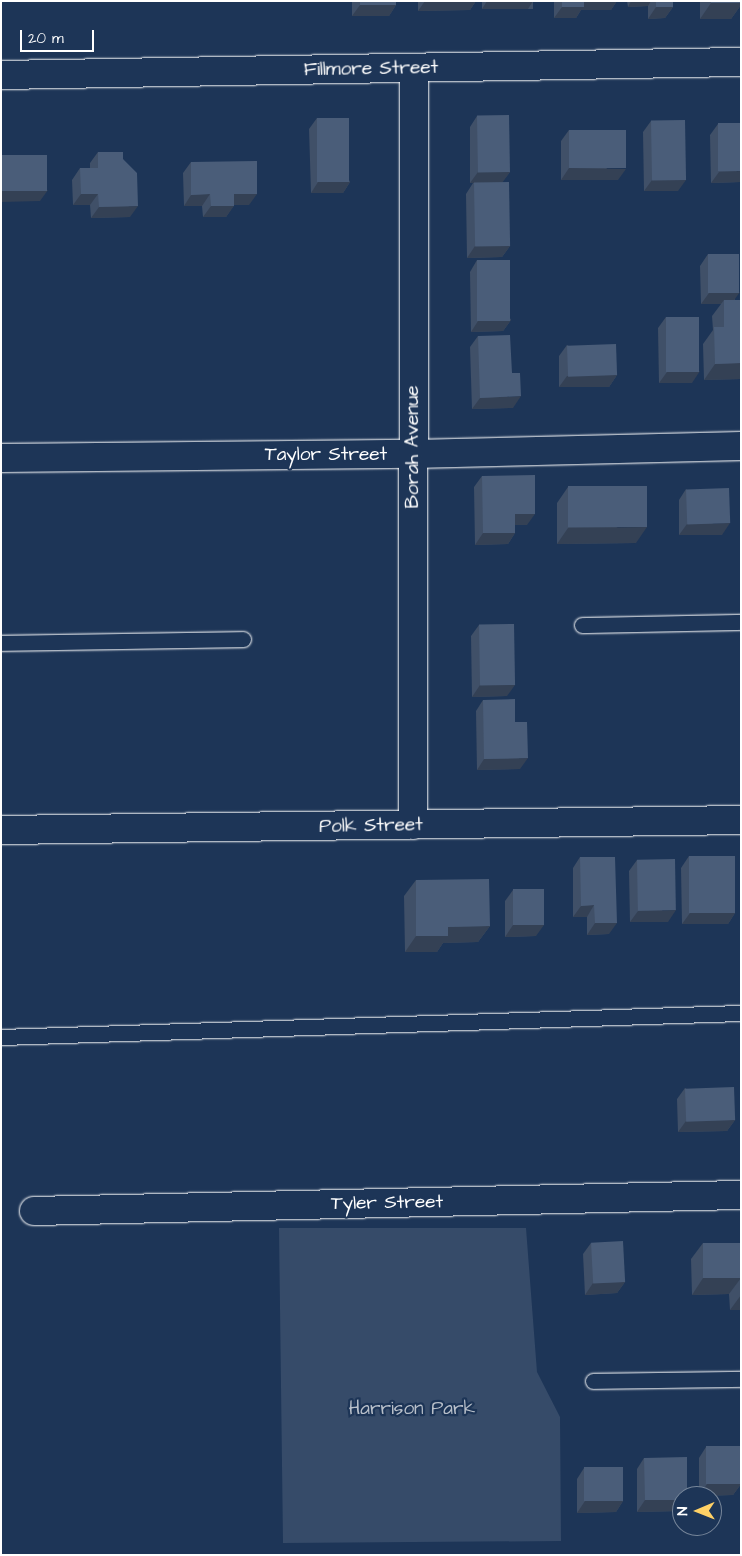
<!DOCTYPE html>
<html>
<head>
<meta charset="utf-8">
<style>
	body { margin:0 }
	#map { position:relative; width:742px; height:1556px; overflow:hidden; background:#1d3557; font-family:"Architects Daughter",sans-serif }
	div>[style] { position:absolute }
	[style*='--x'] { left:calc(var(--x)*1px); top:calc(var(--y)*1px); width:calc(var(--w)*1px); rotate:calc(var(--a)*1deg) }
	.green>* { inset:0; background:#364b69 }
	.roads { filter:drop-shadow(0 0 1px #fff) drop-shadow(0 0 1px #fff) }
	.service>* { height:15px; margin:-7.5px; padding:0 7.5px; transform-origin:7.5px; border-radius:7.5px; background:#1d3557 }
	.minor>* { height:28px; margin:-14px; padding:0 14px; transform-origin:14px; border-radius:14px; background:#1d3557 }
	.wall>* { inset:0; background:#405068; transform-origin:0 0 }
	.shaded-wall>* { inset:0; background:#344155 }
	.building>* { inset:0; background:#4a5d79; transform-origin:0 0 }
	span { translate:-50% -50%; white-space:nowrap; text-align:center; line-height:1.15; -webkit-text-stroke:4.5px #1d3557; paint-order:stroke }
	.street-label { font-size:19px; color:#fff }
	.park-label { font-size:19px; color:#b9c0ca }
	.frame { position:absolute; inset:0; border:2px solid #fff; pointer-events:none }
	.north { position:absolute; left:672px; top:1486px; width:50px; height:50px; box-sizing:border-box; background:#1d3557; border:1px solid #77869a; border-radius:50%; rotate:269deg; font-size:14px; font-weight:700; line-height:20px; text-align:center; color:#fff }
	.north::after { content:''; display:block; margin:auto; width:18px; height:22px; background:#ffd166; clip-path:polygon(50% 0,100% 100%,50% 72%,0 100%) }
	.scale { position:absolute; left:20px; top:30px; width:74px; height:22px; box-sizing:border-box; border:2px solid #fff; border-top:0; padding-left:6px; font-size:15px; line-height:18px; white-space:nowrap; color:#fff; -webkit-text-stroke:4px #1d3557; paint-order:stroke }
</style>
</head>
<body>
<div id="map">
	<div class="green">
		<div style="clip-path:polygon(279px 1228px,526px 1228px,537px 1372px,560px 1417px,561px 1541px,283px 1543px)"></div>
	</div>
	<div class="roads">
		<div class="service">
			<div style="--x:582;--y:625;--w:159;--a:-1.1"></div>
			<div style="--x:1;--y:643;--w:242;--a:-0.9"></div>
			<div style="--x:1;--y:1037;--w:740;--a:-1.86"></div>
			<div style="--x:593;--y:1381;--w:148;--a:-0.8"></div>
		</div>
		<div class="minor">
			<div style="--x:1;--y:75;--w:740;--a:-1.01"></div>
			<div style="--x:1;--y:458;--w:412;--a:-0.6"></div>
			<div style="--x:413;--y:454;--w:328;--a:-1.4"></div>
			<div style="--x:413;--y:825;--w:757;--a:-89.92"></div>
			<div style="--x:1;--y:830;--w:740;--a:-0.77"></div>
			<div style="--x:34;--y:1211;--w:707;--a:-1.3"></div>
		</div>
	</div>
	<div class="wall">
		<div style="clip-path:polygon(352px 1px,396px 1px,396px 5px,389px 16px,352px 16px)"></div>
		<div style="clip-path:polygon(418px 1px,476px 1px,470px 10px,418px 11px)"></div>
		<div style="left:482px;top:1px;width:51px;height:8px"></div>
		<div style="clip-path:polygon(554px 1px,617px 1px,611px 10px,581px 10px,576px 18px,554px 18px)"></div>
		<div style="clip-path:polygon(627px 1px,673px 1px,673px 7px,665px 18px,648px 19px,648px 6px,628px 7px)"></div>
		<div style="clip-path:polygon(700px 1px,741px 1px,741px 5px,731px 19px,700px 19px)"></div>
		<div style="clip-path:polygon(477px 116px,510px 172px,502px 182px,510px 246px,502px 257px,467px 258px,466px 194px,473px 183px,470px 183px,470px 127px)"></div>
		<div style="clip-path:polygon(317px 118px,350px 182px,343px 193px,311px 193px,309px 129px)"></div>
		<div style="clip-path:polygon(651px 121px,678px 191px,644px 191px,643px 132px)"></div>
		<div style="clip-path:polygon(718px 124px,741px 182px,711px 183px,710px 135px)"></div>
		<div style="clip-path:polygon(569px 130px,618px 180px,561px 180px,561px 141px)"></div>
		<div style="clip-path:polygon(98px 152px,123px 159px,130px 217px,91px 218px,90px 205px,73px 205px,72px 180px,80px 168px,90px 168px,90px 163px)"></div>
		<div style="clip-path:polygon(191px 162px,249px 205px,234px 205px,226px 217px,203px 217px,202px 206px,184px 206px,183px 173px)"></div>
		<div style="clip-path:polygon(708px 254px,735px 300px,741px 300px,741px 379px,704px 380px,703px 344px,713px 330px,712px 316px,721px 304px,701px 304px,700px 266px)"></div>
		<div style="clip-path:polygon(477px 260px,511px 320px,503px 331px,471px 332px,470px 272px)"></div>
		<div style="clip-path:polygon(666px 317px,692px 383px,659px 383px,658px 328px)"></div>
		<div style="clip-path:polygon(478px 336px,513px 408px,472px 409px,470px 347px)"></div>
		<div style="clip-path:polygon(567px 345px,617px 375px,609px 387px,559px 387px,559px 356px)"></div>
		<div style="clip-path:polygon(482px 476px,527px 525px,515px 525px,515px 533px,508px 544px,475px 545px,474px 487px)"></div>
		<div style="clip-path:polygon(568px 487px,636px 543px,557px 544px,557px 503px)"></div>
		<div style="clip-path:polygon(686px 489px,722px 535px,679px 535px,679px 500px)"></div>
		<div style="clip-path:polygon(479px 625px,507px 696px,472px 697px,471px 636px)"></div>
		<div style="clip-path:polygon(483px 700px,515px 722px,520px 769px,477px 770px,476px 711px)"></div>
		<div style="clip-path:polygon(689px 856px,735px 913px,728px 924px,682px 924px,681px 868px)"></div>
		<div style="clip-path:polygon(580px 857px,609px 934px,587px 935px,587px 917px,573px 917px,573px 868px)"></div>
		<div style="clip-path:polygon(637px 860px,668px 922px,630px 922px,629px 871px)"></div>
		<div style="clip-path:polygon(416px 880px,490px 926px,478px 942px,443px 943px,437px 952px,405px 952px,404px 896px)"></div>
		<div style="clip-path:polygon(513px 890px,536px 936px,505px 937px,505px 901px)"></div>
		<div style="clip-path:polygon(685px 1088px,735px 1120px,727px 1131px,678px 1132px,677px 1099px)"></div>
		<div style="clip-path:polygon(591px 1243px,625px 1282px,617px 1293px,585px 1295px,583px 1254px)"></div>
		<div style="clip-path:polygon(703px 1243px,741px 1243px,741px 1310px,730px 1310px,729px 1294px,692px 1295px,691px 1259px)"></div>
		<div style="clip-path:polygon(741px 1446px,741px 1484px,733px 1495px,699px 1496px,699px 1458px,706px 1447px)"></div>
		<div style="clip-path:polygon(644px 1458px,680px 1511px,637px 1512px,637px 1469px)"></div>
		<div style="clip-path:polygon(584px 1468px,623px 1501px,616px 1512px,577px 1513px,577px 1479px)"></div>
	</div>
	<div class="shaded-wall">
		<div style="clip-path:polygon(425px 1px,476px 1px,470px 10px,418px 11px)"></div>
		<div style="clip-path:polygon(487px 1px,533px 1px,528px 9px,482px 9px)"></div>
		<div style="clip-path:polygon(582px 1px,617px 1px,611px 10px,581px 10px,576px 18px,554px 18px,562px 7px)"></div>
		<div style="clip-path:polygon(631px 1px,651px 1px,648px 6px,628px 7px)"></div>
		<div style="clip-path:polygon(711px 3px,741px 3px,741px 5px,731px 19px,700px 19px)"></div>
		<div style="clip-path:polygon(360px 5px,396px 5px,389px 16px,352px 16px)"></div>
		<div style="clip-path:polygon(656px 7px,673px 7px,665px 18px,648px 19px)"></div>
		<div style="clip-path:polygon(569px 168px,626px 169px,618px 180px,561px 180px)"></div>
		<div style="clip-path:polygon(741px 171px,741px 182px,711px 183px,719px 172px)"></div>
		<div style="clip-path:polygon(478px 172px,510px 172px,502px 183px,470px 183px)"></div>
		<div style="clip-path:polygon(652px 180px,686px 180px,678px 191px,644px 191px)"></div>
		<div style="clip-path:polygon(318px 182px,350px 182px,343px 193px,311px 193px)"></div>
		<div style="clip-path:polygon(48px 190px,40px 201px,1px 202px,1px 191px)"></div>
		<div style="clip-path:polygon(81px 194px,98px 194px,90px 205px,73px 205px)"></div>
		<div style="clip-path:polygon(210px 194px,202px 206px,184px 206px,191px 195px)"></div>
		<div style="clip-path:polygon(234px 194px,257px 194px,249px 205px,226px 205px)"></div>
		<div style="clip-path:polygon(138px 206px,130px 217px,91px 218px,99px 207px)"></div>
		<div style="clip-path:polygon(211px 206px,234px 206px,226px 217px,203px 217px)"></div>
		<div style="clip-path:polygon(475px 246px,510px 246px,502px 257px,467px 258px)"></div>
		<div style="clip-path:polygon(740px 292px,732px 303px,724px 300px,721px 304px,701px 304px,709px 293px)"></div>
		<div style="clip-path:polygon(511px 320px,503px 331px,471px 332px,478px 321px)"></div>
		<div style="clip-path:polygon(741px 363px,741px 379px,704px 380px,715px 364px)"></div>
		<div style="clip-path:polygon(700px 371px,692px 383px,659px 383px,667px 372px)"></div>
		<div style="clip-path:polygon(617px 375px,609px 387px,559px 387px,567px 376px)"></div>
		<div style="clip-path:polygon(521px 396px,513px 408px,472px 409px,480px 398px)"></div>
		<div style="clip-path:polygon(515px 514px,535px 514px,527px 525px,507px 525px)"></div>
		<div style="clip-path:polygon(730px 523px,722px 535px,679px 535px,687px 524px)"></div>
		<div style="clip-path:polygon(647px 527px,636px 543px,557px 544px,568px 528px)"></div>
		<div style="clip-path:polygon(483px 533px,515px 533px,508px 544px,475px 545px)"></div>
		<div style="clip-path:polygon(480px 685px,515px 685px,507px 696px,472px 697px)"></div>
		<div style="clip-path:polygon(528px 758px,520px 769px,477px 770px,484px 759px)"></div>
		<div style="clip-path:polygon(594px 905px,587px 917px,573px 917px,581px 906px)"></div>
		<div style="clip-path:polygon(676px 910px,668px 922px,630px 922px,638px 911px)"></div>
		<div style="clip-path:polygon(690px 913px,735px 913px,728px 924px,682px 924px)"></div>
		<div style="clip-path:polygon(595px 923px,617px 923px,609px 934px,587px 935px)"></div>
		<div style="clip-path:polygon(513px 925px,544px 925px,536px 936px,505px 937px)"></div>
		<div style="clip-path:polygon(490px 926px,478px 942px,443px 943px,437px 952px,405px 952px,416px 936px,448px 927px)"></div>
		<div style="clip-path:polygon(735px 1120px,727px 1131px,678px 1132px,686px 1121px)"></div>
		<div style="clip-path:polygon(703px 1278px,741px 1278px,729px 1294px,692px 1295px)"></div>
		<div style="clip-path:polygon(625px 1282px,617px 1293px,585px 1295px,593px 1283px)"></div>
		<div style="clip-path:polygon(741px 1295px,741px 1310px,730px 1310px)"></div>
		<div style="clip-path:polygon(707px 1484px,741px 1484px,733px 1495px,699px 1496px)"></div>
		<div style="clip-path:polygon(645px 1500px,682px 1500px,682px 1507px,680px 1511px,637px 1512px)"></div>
		<div style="clip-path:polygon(585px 1501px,623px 1501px,616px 1512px,577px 1513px)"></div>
	</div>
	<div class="building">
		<div style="left:360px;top:1px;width:36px;height:4px"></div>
		<div style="left:562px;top:1px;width:22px;height:6px"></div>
		<div style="left:656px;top:1px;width:17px;height:6px"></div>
		<div style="left:711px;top:1px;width:30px;height:2px"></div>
		<div style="left:509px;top:115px;width:57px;height:32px;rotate:89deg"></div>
		<div style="left:317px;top:118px;width:32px;height:64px"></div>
		<div style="left:685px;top:120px;width:60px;height:34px;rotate:89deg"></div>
		<div style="left:741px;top:123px;width:48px;height:23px;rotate:90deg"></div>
		<div style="left:569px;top:130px;width:57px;height:38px"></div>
		<div style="clip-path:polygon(98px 152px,123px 152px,123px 159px,137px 173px,138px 206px,99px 207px,98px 194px,81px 194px,80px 168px,98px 168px)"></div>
		<div style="left:1px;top:155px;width:46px;height:36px"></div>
		<div style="clip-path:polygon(257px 161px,257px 194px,234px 194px,234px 206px,211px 206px,210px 194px,191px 195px,191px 162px)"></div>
		<div style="left:509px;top:182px;width:64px;height:35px;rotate:89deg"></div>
		<div style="left:708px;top:254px;width:31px;height:39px"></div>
		<div style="left:477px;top:260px;width:33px;height:61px"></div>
		<div style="clip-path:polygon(724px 300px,741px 300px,741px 363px,715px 364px,714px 327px,724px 327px)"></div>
		<div style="left:666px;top:317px;width:33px;height:55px"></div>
		<div style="clip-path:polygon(510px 335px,512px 373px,520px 373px,521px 396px,480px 398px,478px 336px)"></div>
		<div style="left:616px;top:344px;width:31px;height:49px;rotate:88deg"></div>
		<div style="clip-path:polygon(535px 475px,535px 514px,515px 514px,515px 533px,483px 533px,482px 476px)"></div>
		<div style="left:647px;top:486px;width:41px;height:79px;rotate:90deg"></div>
		<div style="left:729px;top:488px;width:35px;height:43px;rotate:88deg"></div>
		<div style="left:514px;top:624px;width:61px;height:35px;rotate:89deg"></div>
		<div style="clip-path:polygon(515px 699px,515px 722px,527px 722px,528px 758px,484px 759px,483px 700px)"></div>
		<div style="left:689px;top:856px;width:46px;height:57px"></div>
		<div style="clip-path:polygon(580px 857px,615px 857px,617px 923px,595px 923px,594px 905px,581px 906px)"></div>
		<div style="left:675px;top:859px;width:51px;height:38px;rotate:89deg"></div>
		<div style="clip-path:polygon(489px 879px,490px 926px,448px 927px,448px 936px,416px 936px,416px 880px)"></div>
		<div style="left:544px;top:889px;width:36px;height:31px;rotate:90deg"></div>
		<div style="left:734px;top:1087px;width:33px;height:49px;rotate:88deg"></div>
		<div style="left:623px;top:1241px;width:41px;height:32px;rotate:87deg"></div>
		<div style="clip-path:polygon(703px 1243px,741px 1243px,741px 1280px,741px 1278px,703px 1278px)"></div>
		<div style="left:741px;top:1446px;width:38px;height:35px;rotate:90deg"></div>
		<div style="clip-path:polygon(687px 1457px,687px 1496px,682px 1496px,682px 1500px,645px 1500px,644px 1458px)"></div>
		<div style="left:623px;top:1467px;width:34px;height:39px;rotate:90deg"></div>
	</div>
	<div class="street-label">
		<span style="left:371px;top:69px;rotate:-1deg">Fillmore Street</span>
		<span style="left:413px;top:447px;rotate:-90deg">Borah Avenue</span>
		<span style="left:326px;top:455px">Taylor Street</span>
		<span style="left:371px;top:826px;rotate:-1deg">Polk Street</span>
		<span style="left:387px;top:1203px;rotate:-1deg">Tyler Street</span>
	</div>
	<div class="park-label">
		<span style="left:412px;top:1409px">Harrison Park</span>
	</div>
	<div class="frame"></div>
	<div class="north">N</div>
	<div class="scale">20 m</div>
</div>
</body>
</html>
